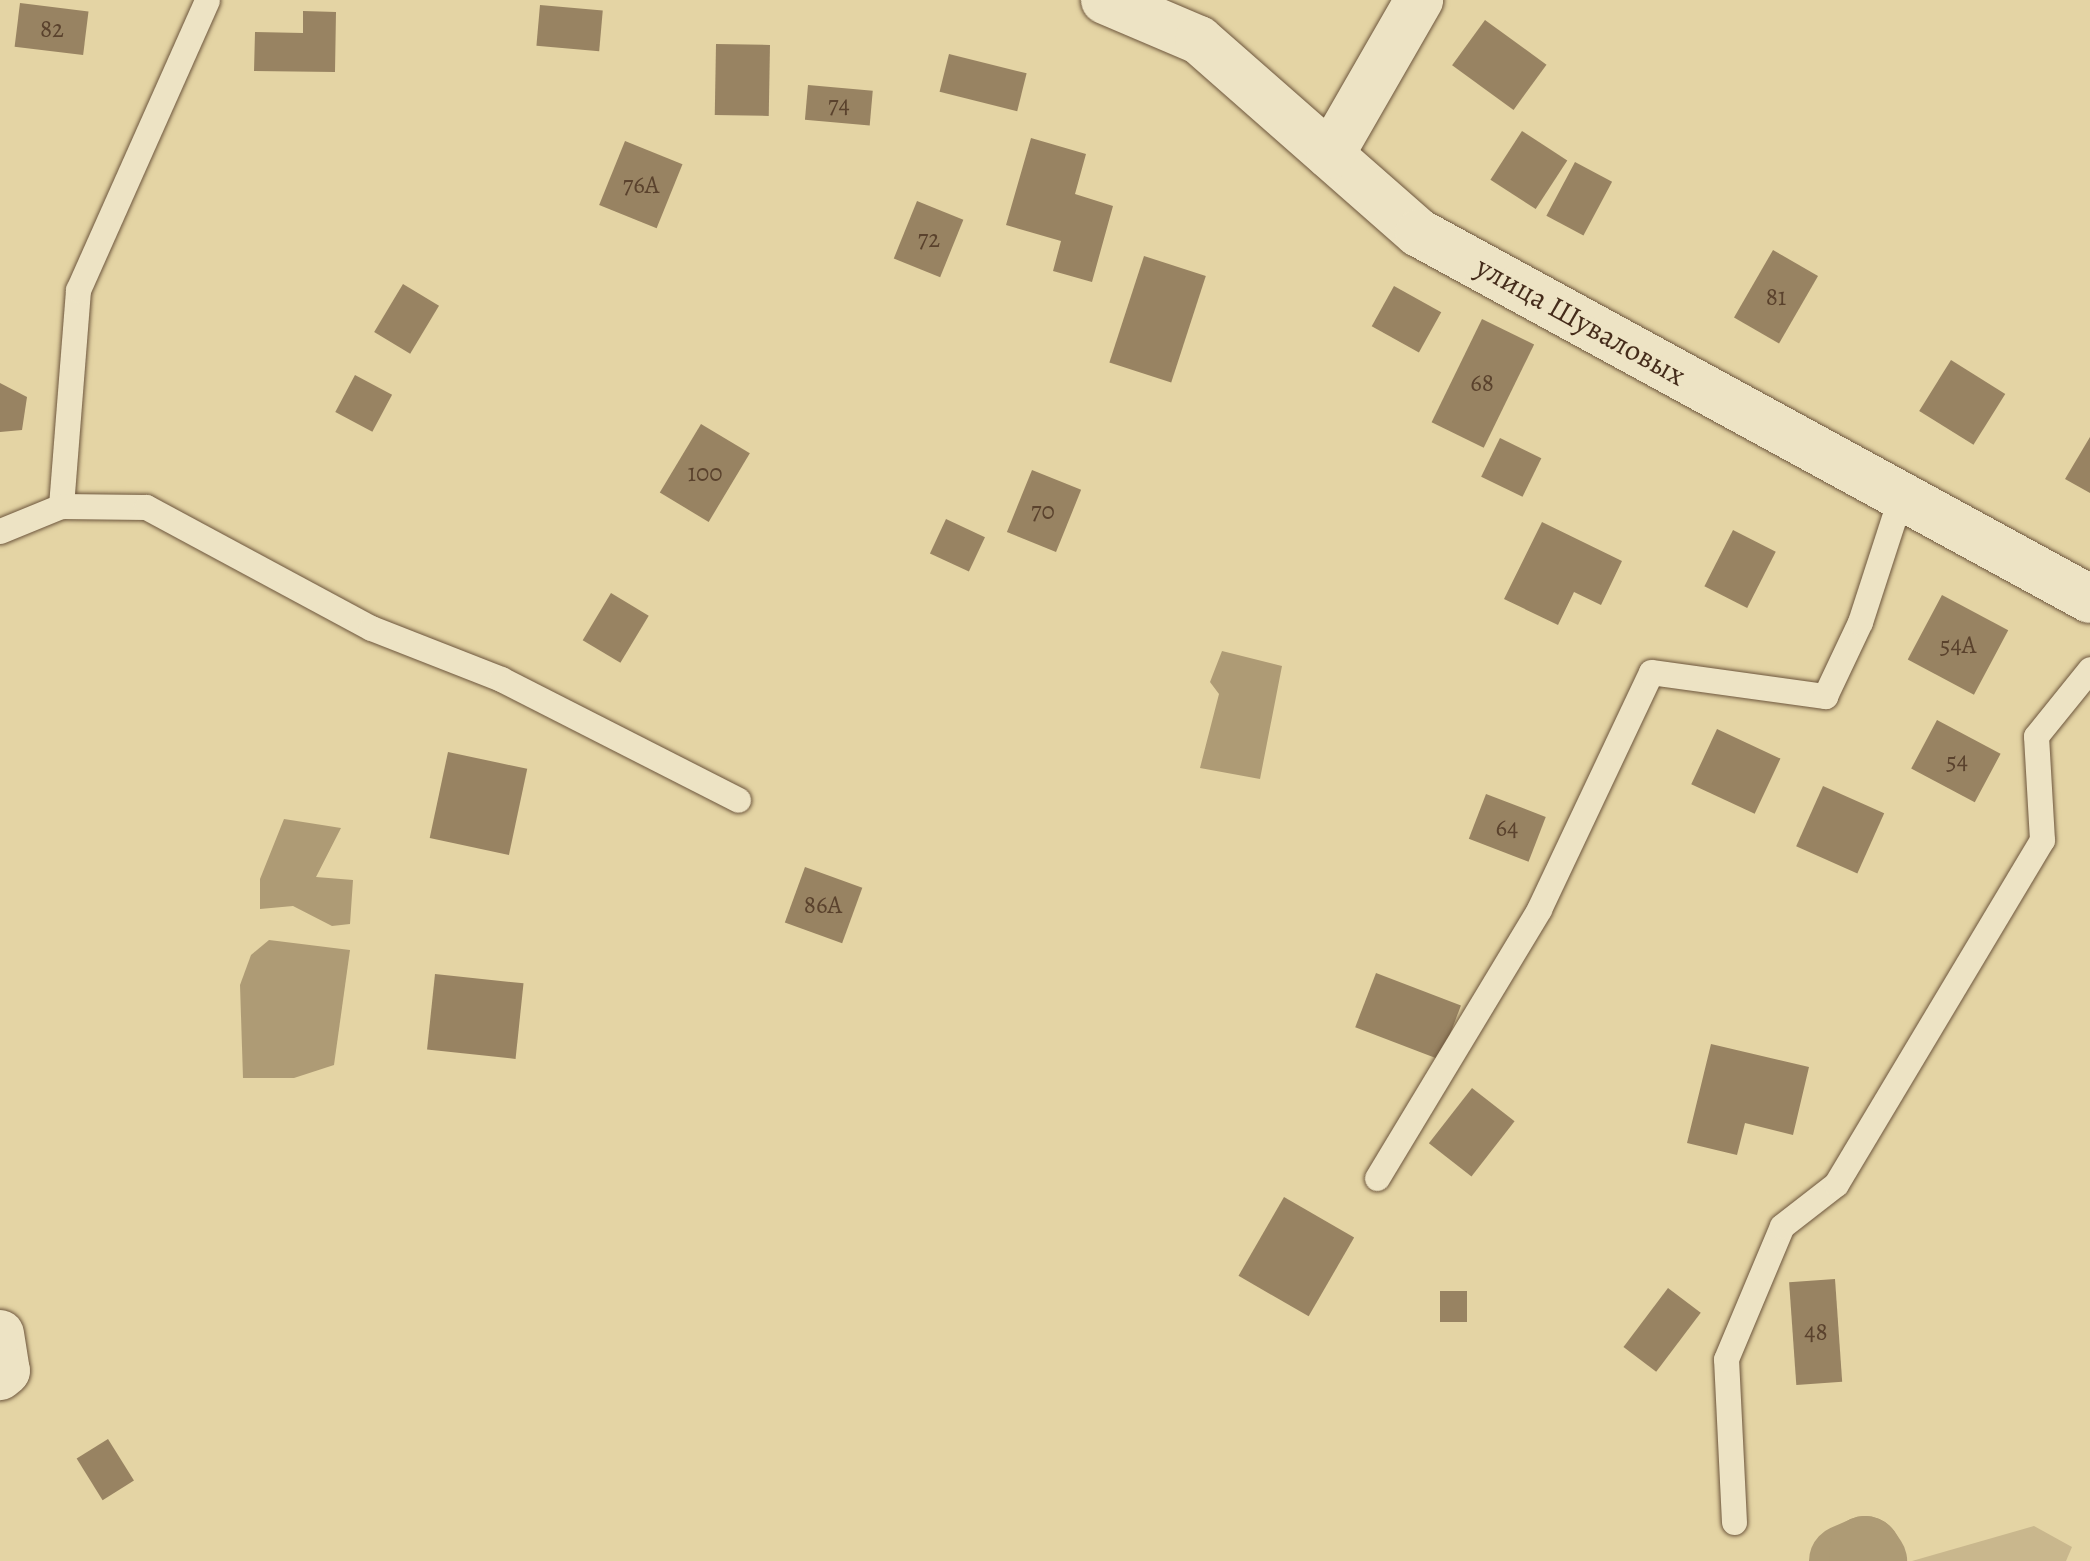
<!DOCTYPE html>
<html>
<head>
<meta charset="utf-8">
<style>
	body { margin:0 }
	#map { position:relative; width:2090px; height:1561px; overflow:hidden; background:#e4d4a4; font-family:Alegreya,serif }
	div>[style] { position:absolute }
	[style*='--x'] { left:calc(var(--x)*1px); top:calc(var(--y)*1px); width:calc(var(--w)*1px); rotate:calc(var(--a)*1deg) }
	.green>* { inset:0; background:#c9b78d }
	.water>* { inset:0; background:#ae9b75 }
	.river>* { height:72px; margin:-36px; padding:0 36px; transform-origin:36px; border-radius:36px; background:#ae9b75 }
	.building>* { inset:0; background:#988362; transform-origin:0 0 }
	.roads { filter:drop-shadow(0 0 2px #6d563d) drop-shadow(0 0 2px #6d563d) }
	.lane>* { height:25px; margin:-12.5px; padding:0 12.5px; transform-origin:12.5px; border-radius:12.5px; background:#ede3c4 }
	.street>* { height:48px; margin:-24px; padding:0 24px; transform-origin:24px; border-radius:24px; background:#ede3c4 }
	span { translate:-50% -50%; white-space:nowrap; text-align:center; line-height:1.15; -webkit-text-stroke:10px #ede3c4; paint-order:stroke }
	.number-label { font-size:25px; color:#5a422d }
	.number-label span { -webkit-text-stroke-width:0 }
	.street-label { font-size:30px; color:#452c1b }
</style>
</head>
<body>
<div id="map">
	<div class="green">
		<div style="clip-path:polygon(2034px 1526px,2072px 1547px,2066px 1561px,1912px 1561px)"></div>
	</div>
	<div class="water">
		<div style="clip-path:polygon(1222px 651px,1282px 666px,1260px 779px,1200px 768px,1219px 694px,1210px 682px)"></div>
		<div style="clip-path:polygon(284px 819px,341px 828px,316px 877px,353px 880px,350px 924px,332px 926px,293px 906px,260px 909px,260px 879px)"></div>
		<div style="clip-path:polygon(269px 940px,350px 950px,334px 1065px,294px 1078px,243px 1078px,240px 985px,251px 955px)"></div>
	</div>
	<div class="river">
		<div style="--x:1845;--y:1561;--w:22;--a:-24"></div>
		<div style="--x:1865;--y:1552;--w:11;--a:56"></div>
	</div>
	<div class="building">
		<div style="left:20px;top:3px;width:69px;height:44px;rotate:7deg"></div>
		<div style="left:540px;top:5px;width:63px;height:41px;rotate:5deg"></div>
		<div style="clip-path:polygon(303px 11px,336px 12px,335px 72px,254px 71px,255px 32px,303px 33px)"></div>
		<div style="left:1485px;top:20px;width:76px;height:56px;rotate:36deg"></div>
		<div style="left:716px;top:44px;width:54px;height:71px;rotate:1deg"></div>
		<div style="left:949px;top:54px;width:80px;height:39px;rotate:14deg"></div>
		<div style="left:808px;top:85px;width:65px;height:35px;rotate:5deg"></div>
		<div style="left:1522px;top:131px;width:54px;height:58px;rotate:33deg"></div>
		<div style="clip-path:polygon(1031px 138px,1086px 154px,1075px 194px,1113px 206px,1092px 282px,1053px 271px,1061px 241px,1006px 225px)"></div>
		<div style="left:625px;top:141px;width:62px;height:69px;rotate:22deg"></div>
		<div style="left:1575px;top:162px;width:42px;height:61px;rotate:28deg"></div>
		<div style="left:917px;top:201px;width:50px;height:62px;rotate:22deg"></div>
		<div style="left:1773px;top:250px;width:52px;height:78px;rotate:30deg"></div>
		<div style="left:1144px;top:256px;width:65px;height:112px;rotate:18deg"></div>
		<div style="left:403px;top:284px;width:42px;height:56px;rotate:31deg"></div>
		<div style="left:1394px;top:286px;width:54px;height:46px;rotate:29deg"></div>
		<div style="left:1482px;top:319px;width:58px;height:115px;rotate:26deg"></div>
		<div style="left:1951px;top:360px;width:64px;height:60px;rotate:32deg"></div>
		<div style="left:355px;top:375px;width:42px;height:42px;rotate:28deg"></div>
		<div style="clip-path:polygon(0 383px,27px 397px,22px 430px,0 432px)"></div>
		<div style="left:701px;top:424px;width:57px;height:80px;rotate:31deg"></div>
		<div style="clip-path:polygon(2090px 437px,2090px 493px,2065px 479px)"></div>
		<div style="left:1500px;top:438px;width:46px;height:43px;rotate:26deg"></div>
		<div style="left:1032px;top:470px;width:53px;height:67px;rotate:22deg"></div>
		<div style="left:946px;top:519px;width:43px;height:38px;rotate:25deg"></div>
		<div style="clip-path:polygon(1542px 522px,1622px 561px,1601px 605px,1574px 592px,1558px 625px,1504px 599px)"></div>
		<div style="left:1733px;top:530px;width:48px;height:63px;rotate:27deg"></div>
		<div style="left:611px;top:593px;width:44px;height:55px;rotate:31deg"></div>
		<div style="left:1942px;top:595px;width:75px;height:73px;rotate:28deg"></div>
		<div style="left:1937px;top:720px;width:72px;height:55px;rotate:28deg"></div>
		<div style="left:1717px;top:729px;width:70px;height:61px;rotate:25deg"></div>
		<div style="left:448px;top:752px;width:81px;height:88px;rotate:12deg"></div>
		<div style="left:1823px;top:786px;width:67px;height:66px;rotate:24deg"></div>
		<div style="left:1486px;top:794px;width:64px;height:48px;rotate:21deg"></div>
		<div style="left:805px;top:867px;width:61px;height:59px;rotate:20deg"></div>
		<div style="left:1376px;top:973px;width:91px;height:58px;rotate:21deg"></div>
		<div style="left:435px;top:974px;width:89px;height:76px;rotate:6deg"></div>
		<div style="clip-path:polygon(1711px 1044px,1809px 1067px,1793px 1135px,1745px 1123px,1737px 1155px,1687px 1143px)"></div>
		<div style="left:1472px;top:1088px;width:54px;height:70px;rotate:38deg"></div>
		<div style="left:1284px;top:1197px;width:81px;height:91px;rotate:30deg"></div>
		<div style="left:1835px;top:1279px;width:103px;height:46px;rotate:86deg"></div>
		<div style="left:1668px;top:1288px;width:41px;height:74px;rotate:37deg"></div>
		<div style="left:1440px;top:1291px;width:27px;height:31px"></div>
		<div style="left:108px;top:1439px;width:49px;height:37px;rotate:58deg"></div>
	</div>
	<div class="roads">
		<div class="lane">
			<div style="--x:61;--y:506;--w:217;--a:-85.5"></div>
			<div style="--x:78;--y:290;--w:317;--a:-66"></div>
			<div style="--x:0;--y:531;--w:66;--a:-22.3"></div>
			<div style="--x:61;--y:506;--w:85;--a:0.7"></div>
			<div style="--x:146;--y:507;--w:255;--a:28.3"></div>
			<div style="--x:371;--y:628;--w:140;--a:21.4"></div>
			<div style="--x:501;--y:679;--w:266;--a:27"></div>
			<div style="--x:1377;--y:1178;--w:314;--a:-58.9"></div>
			<div style="--x:1539;--y:909;--w:262;--a:-64.7"></div>
			<div style="--x:1651;--y:672;--w:176;--a:7.9"></div>
			<div style="--x:1825;--y:696;--w:82;--a:-64.7"></div>
			<div style="--x:1860;--y:622;--w:133;--a:-72"></div>
			<div style="--x:1734;--y:1522;--w:163;--a:-92.8"></div>
			<div style="--x:1726;--y:1359;--w:144;--a:-67.2"></div>
			<div style="--x:1782;--y:1226;--w:68;--a:-37.9"></div>
			<div style="--x:1836;--y:1184;--w:401;--a:-59.1"></div>
			<div style="--x:2042;--y:840;--w:104;--a:-93.3"></div>
			<div style="--x:2036;--y:736;--w:86;--a:-51.1"></div>
		</div>
		<div class="street">
			<div style="--x:1105;--y:0;--w:102;--a:23.1"></div>
			<div style="--x:1199;--y:40;--w:293;--a:41.3"></div>
			<div style="--x:1419;--y:233;--w:764;--a:28.61"></div>
			<div style="--x:1330;--y:155;--w:179;--a:-60.1"></div>
			<div style="--x:0;--y:1334;--w:37;--a:81"></div>
			<div style="--x:6;--y:1371;--w:8;--a:140"></div>
		</div>
	</div>
	<div class="number-label">
		<span style="left:52px;top:29px">82</span>
		<span style="left:839px;top:105px">74</span>
		<span style="left:641px;top:185px">76А</span>
		<span style="left:929px;top:239px">72</span>
		<span style="left:1776px;top:297px">81</span>
		<span style="left:1482px;top:383px">68</span>
		<span style="left:705px;top:473px">100</span>
		<span style="left:1043px;top:511px">70</span>
		<span style="left:1958px;top:645px">54А</span>
		<span style="left:1957px;top:761px">54</span>
		<span style="left:1507px;top:828px">64</span>
		<span style="left:823px;top:905px">86А</span>
		<span style="left:1816px;top:1332px">48</span>
	</div>
	<div class="street-label">
		<span style="left:1581px;top:321px;rotate:29deg">улица Шуваловых</span>
	</div>
</div>
</body>
</html>
